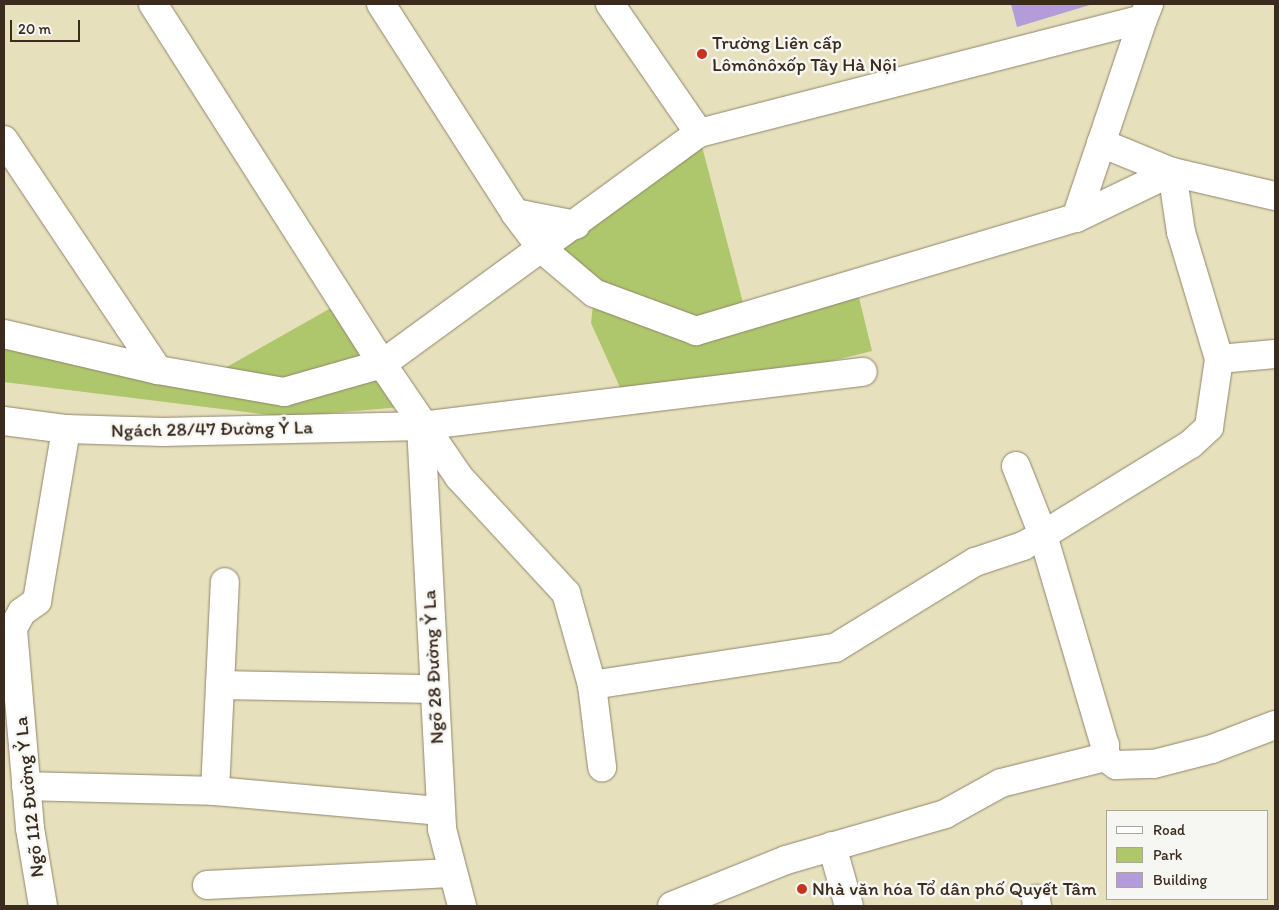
<!DOCTYPE html>
<html>
<head>
<meta charset="utf-8">
<style>
	body { margin:0 }
	#map { position:relative; width:1279px; height:910px; overflow:hidden; background:#e6e0bc; font-family:Itim,sans-serif }
	div>[style] { position:absolute }
	[style*='--x'] { left:calc(var(--x)*1px); top:calc(var(--y)*1px); width:calc(var(--w)*1px); rotate:calc(var(--a)*1deg) }
	.green>* { inset:0; background:#afc76c }
	.building>* { inset:0; background:#b49bd9 }
	.roads { filter:drop-shadow(0 0 1px #90856d) drop-shadow(0 0 1px #90856d) }
	.minor>* { height:28px; margin:-14px; padding:0 14px; transform-origin:14px; border-radius:14px; background:#fff }
	.dots>* { width:14px; height:14px; translate:-50% -50%; box-sizing:border-box; border:2px solid #f6f6f2; border-radius:50% }
	span { translate:-50% -50%; white-space:nowrap; text-align:center; line-height:1.15; -webkit-text-stroke:5px #f6f6f2; paint-order:stroke }
	.poi-label { font-size:19px; color:#3b2a1e }
	.left { translate:0 -50%; text-align:left }
	.street-label { font-size:19px; color:#3b2a1e }
	.frame { position:absolute; inset:0; border:5px solid #3b2a1e; pointer-events:none }
	.legend { position:absolute; left:1106px; top:810px; width:162px; height:90px; box-sizing:border-box; background:#f6f6f2; border:1px solid #aba49d; margin:0; padding:6px 9px; list-style:none; font-size:15px; color:#3b2a1e }
	.legend li { display:flex; align-items:center; gap:10px; height:25px }
	.legend b { width:25px; border:1px solid #aba49d }
	.scale { position:absolute; left:10px; top:20px; width:70px; height:22px; box-sizing:border-box; border:2px solid #3b2a1e; border-top:0; padding-left:6px; font-size:15px; line-height:18px; white-space:nowrap; color:#3b2a1e; -webkit-text-stroke:4px #f6f6f2; paint-order:stroke }
</style>
</head>
<body>
<div id="map">
	<div class="green">
		<div style="clip-path:polygon(699px 135px,746px 314px,696px 328px,595px 291px,545px 249px)"></div>
		<div style="clip-path:polygon(856px 285px,872px 351px,707px 392px,623px 394px,591px 323px,594px 295px,696px 333px)"></div>
		<div style="clip-path:polygon(338px 304px,377px 362px,284px 390px,209px 377px)"></div>
		<div style="clip-path:polygon(4px 344px,284px 392px,378px 371px,401px 407px,287px 417px,4px 382px)"></div>
	</div>
	<div class="building">
		<div style="clip-path:polygon(1011px 4px,1093px 4px,1017px 27px)"></div>
	</div>
	<div class="roads">
		<div class="minor">
			<div style="--x:153;--y:4;--w:427;--a:57.5"></div>
			<div style="--x:382;--y:364;--w:392;--a:-36.1"></div>
			<div style="--x:699;--y:133;--w:458;--a:-14.4"></div>
			<div style="--x:1143;--y:19;--w:16;--a:-68"></div>
			<div style="--x:381;--y:4;--w:248;--a:57.3"></div>
			<div style="--x:515;--y:213;--w:45;--a:53.1"></div>
			<div style="--x:542;--y:249;--w:68;--a:40.2"></div>
			<div style="--x:594;--y:293;--w:109;--a:20.4"></div>
			<div style="--x:696;--y:331;--w:396;--a:-16.6"></div>
			<div style="--x:1076;--y:218;--w:106;--a:-25.6"></div>
			<div style="--x:1172;--y:172;--w:106;--a:13.1"></div>
			<div style="--x:610;--y:4;--w:157;--a:55.4"></div>
			<div style="--x:4;--y:140;--w:277;--a:56.2"></div>
			<div style="--x:1101;--y:143;--w:77;--a:22.2"></div>
			<div style="--x:1172;--y:172;--w:61;--a:81.5"></div>
			<div style="--x:1181;--y:232;--w:133;--a:73.3"></div>
			<div style="--x:1219;--y:359;--w:56;--a:-5.1"></div>
			<div style="--x:515;--y:213;--w:62;--a:11.1"></div>
			<div style="--x:1076;--y:218;--w:210;--a:-71.4"></div>
			<div style="--x:4;--y:334;--w:158;--a:13.2"></div>
			<div style="--x:158;--y:370;--w:128;--a:9.9"></div>
			<div style="--x:284;--y:392;--w:102;--a:-15.9"></div>
			<div style="--x:382;--y:364;--w:137;--a:55.7"></div>
			<div style="--x:459;--y:477;--w:158;--a:47.3"></div>
			<div style="--x:566;--y:593;--w:96;--a:74.2"></div>
			<div style="--x:592;--y:685;--w:83;--a:83"></div>
			<div style="--x:4;--y:421;--w:63;--a:7.4"></div>
			<div style="--x:66;--y:429;--w:98;--a:1.8"></div>
			<div style="--x:164;--y:432;--w:257;--a:-1.3"></div>
			<div style="--x:421;--y:426;--w:445;--a:-7"></div>
			<div style="--x:421;--y:426;--w:404;--a:87"></div>
			<div style="--x:442;--y:829;--w:80;--a:75.4"></div>
			<div style="--x:1016;--y:466;--w:74;--a:68.6"></div>
			<div style="--x:1043;--y:535;--w:219;--a:73.6"></div>
			<div style="--x:1105;--y:745;--w:12;--a:90"></div>
			<div style="--x:220;--y:685;--w:214;--a:1.1"></div>
			<div style="--x:592;--y:685;--w:246;--a:-8.7"></div>
			<div style="--x:835;--y:648;--w:164;--a:-31.6"></div>
			<div style="--x:975;--y:562;--w:51;--a:-18.4"></div>
			<div style="--x:1023;--y:546;--w:23;--a:-29"></div>
			<div style="--x:1043;--y:535;--w:174;--a:-31.6"></div>
			<div style="--x:1191;--y:444;--w:25;--a:-43"></div>
			<div style="--x:1209;--y:427;--w:69;--a:-81.6"></div>
			<div style="--x:1105;--y:757;--w:14;--a:36"></div>
			<div style="--x:1116;--y:765;--w:38;--a:-2"></div>
			<div style="--x:1154;--y:764;--w:60;--a:-14.5"></div>
			<div style="--x:1212;--y:749;--w:67;--a:-20.9"></div>
			<div style="--x:26;--y:786;--w:189;--a:1.5"></div>
			<div style="--x:215;--y:791;--w:209;--a:-87.3"></div>
			<div style="--x:215;--y:791;--w:227;--a:5.1"></div>
			<div style="--x:832;--y:846;--w:62;--a:74.2"></div>
			<div style="--x:207;--y:885;--w:245;--a:-2.8"></div>
			<div style="--x:1036;--y:899;--w:7;--a:82"></div>
			<div style="--x:43;--y:906;--w:79;--a:-99.5"></div>
			<div style="--x:30;--y:828;--w:201;--a:-94.9"></div>
			<div style="--x:13;--y:628;--w:18;--a:-61"></div>
			<div style="--x:22;--y:612;--w:19;--a:-36"></div>
			<div style="--x:37;--y:601;--w:174;--a:-80.4"></div>
			<div style="--x:672;--y:906;--w:123;--a:-22"></div>
			<div style="--x:786;--y:860;--w:166;--a:-16.1"></div>
			<div style="--x:945;--y:814;--w:64;--a:-29"></div>
			<div style="--x:1001;--y:783;--w:107;--a:-14"></div>
		</div>
	</div>
	<div class="dots">
		<div style="left:702px;top:54px;background:#c8321e"></div>
		<div style="left:802px;top:889px;background:#c8321e"></div>
	</div>
	<div class="poi-label">
		<span class="left" style="left:712px;top:54px">Trường Liên cấp<br>Lômônôxốp Tây Hà Nội</span>
		<span class="left" style="left:812px;top:889px">Nhà văn hóa Tổ dân phố Quyết Tâm</span>
	</div>
	<div class="street-label">
		<span style="left:212px;top:429px;rotate:-1deg">Ngách 28/47 Đường Ỷ La</span>
		<span style="left:433px;top:667px;rotate:-93deg">Ngõ 28 Đường Ỷ La</span>
		<span style="left:29px;top:797px;rotate:-96deg">Ngõ 112 Đường Ỷ La</span>
	</div>
	<div class="frame"></div>
	<ul class="legend">
	<li><b style="height:6px;background:#fff"></b>Road</li>
	<li><b style="height:14px;background:#afc76c"></b>Park</li>
	<li><b style="height:14px;background:#b49bd9"></b>Building</li>
	</ul>
	<div class="scale">20 m</div>
</div>
</body>
</html>
